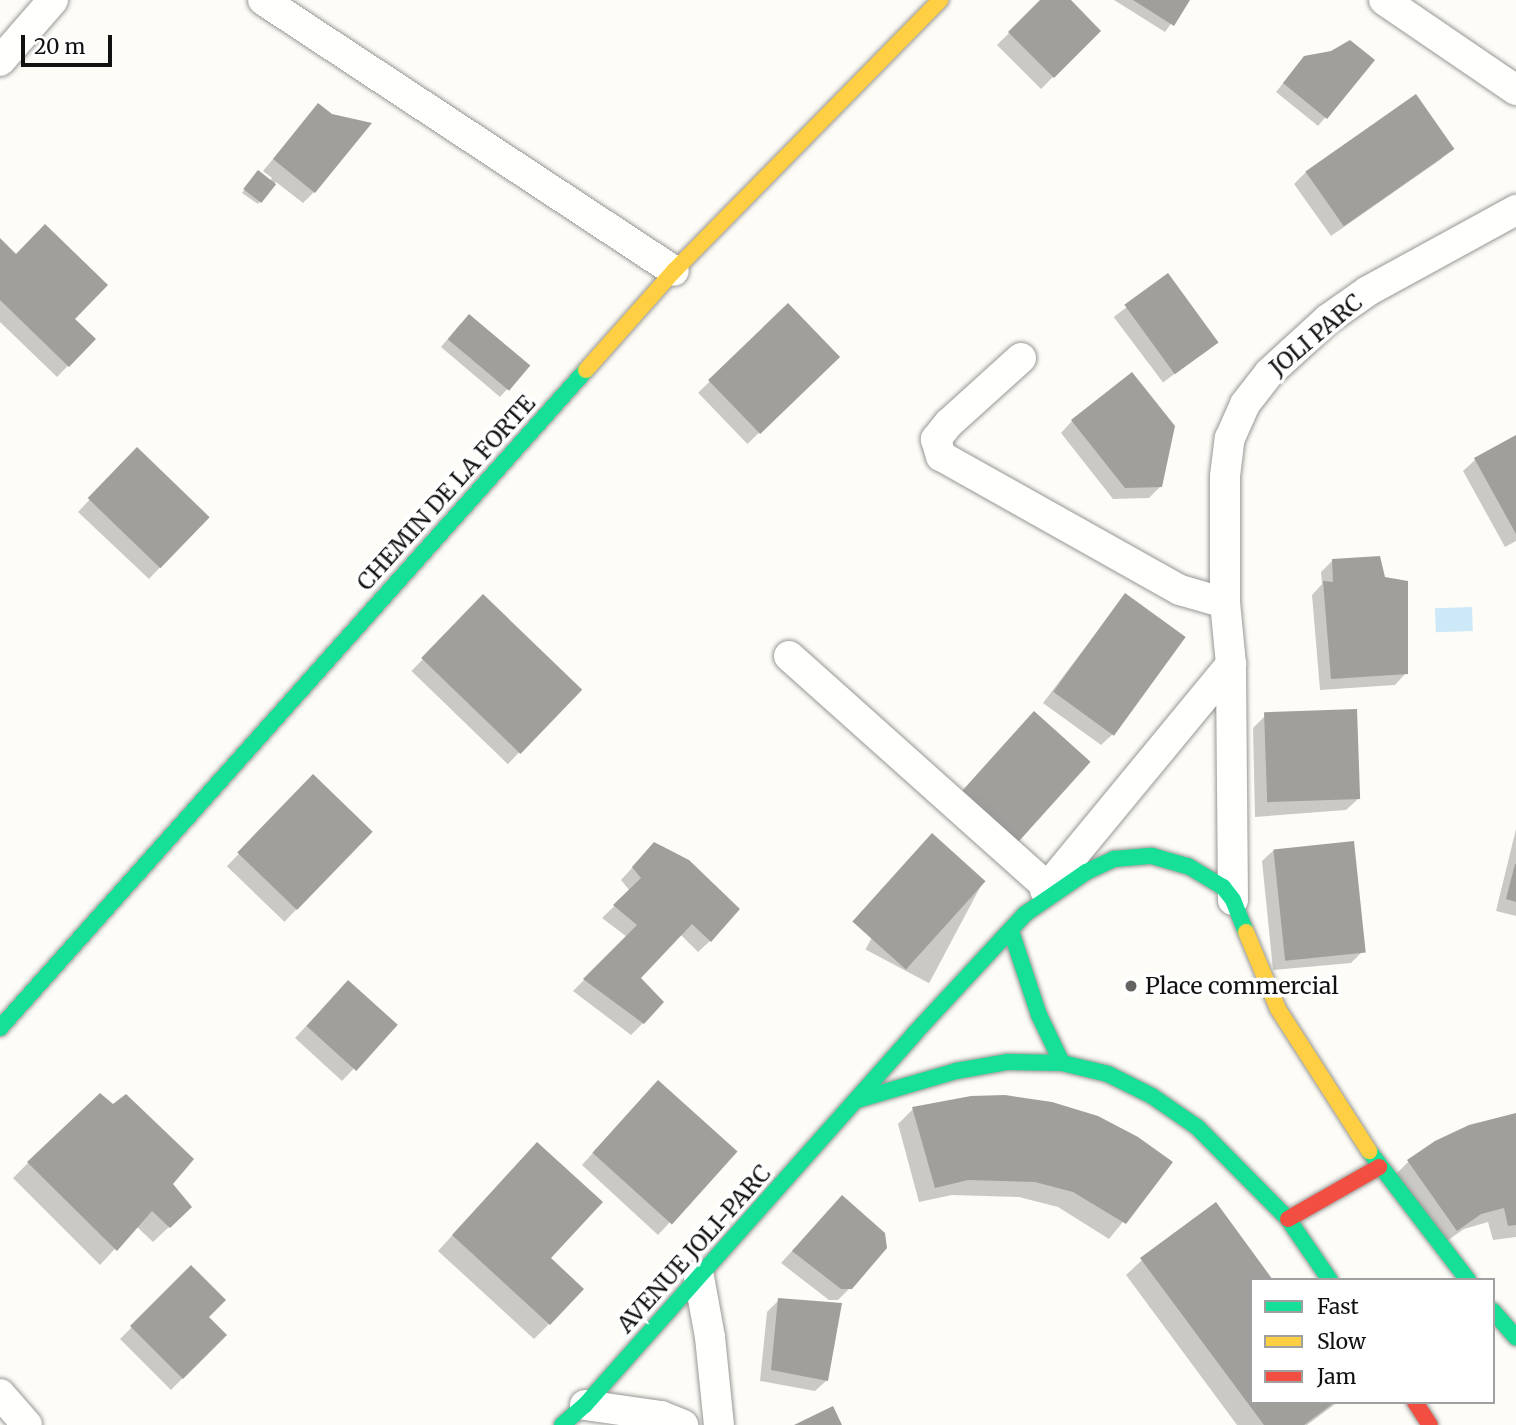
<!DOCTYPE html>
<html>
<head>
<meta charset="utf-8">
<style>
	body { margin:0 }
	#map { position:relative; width:1516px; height:1425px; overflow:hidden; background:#fdfcf7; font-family:Merriweather,serif }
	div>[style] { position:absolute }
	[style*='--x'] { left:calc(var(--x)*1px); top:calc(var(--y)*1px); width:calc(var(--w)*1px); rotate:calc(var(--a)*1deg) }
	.water>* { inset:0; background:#cde8f7; transform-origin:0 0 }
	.shadow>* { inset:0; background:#0003; transform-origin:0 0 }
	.building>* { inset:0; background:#a19f9c; transform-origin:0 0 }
	.roads { filter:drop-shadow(0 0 2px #979795) drop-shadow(0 0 2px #979795) }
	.street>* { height:30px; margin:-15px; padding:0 15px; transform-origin:15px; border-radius:15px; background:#fffffe }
	.fast>* { height:16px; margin:-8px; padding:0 8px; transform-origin:8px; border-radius:8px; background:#16e098 }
	.slow>* { height:16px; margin:-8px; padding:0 8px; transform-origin:8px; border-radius:8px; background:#ffcf43 }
	.jam>* { height:16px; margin:-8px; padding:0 8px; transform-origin:8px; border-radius:8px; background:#f24e42 }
	.dots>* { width:19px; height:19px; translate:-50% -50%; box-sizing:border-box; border:4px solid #fff; border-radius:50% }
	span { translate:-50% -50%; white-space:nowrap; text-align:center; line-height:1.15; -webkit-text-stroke:7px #fff; paint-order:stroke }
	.street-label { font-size:23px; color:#111 }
	.poi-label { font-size:23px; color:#111 }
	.left { translate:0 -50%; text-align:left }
	.legend { position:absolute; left:1250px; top:1278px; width:245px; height:126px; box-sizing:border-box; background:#fff; border:2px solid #a0a0a0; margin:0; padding:9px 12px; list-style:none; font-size:21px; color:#111 }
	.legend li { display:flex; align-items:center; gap:14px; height:35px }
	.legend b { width:35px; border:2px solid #a0a0a0 }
	.scale { position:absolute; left:21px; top:35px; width:91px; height:32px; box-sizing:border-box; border:4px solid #111; border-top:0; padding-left:9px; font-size:21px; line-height:24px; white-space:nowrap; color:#111; -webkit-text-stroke:5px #fff; paint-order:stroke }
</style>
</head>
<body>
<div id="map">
	<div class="water">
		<div style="left:1472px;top:607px;width:24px;height:37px;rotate:88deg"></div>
	</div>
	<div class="shadow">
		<div style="clip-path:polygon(1042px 0,1068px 0,1099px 31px,1041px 89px,997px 45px)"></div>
		<div style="clip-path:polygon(1114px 0,1188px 0,1165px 32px)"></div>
		<div style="clip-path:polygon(1373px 61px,1318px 126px,1276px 92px,1297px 66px)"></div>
		<div style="clip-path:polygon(1415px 97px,1452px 148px,1440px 160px,1331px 236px,1294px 184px,1306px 172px)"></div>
		<div style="clip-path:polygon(318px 105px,314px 192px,303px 203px,276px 182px,258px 204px,242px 193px,255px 175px,270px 181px,272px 178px,263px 171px)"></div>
		<div style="clip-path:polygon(0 241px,94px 339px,57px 377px,0 322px)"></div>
		<div style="left:1168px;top:276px;width:82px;height:68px;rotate:53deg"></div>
		<div style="left:788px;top:306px;width:71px;height:125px;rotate:46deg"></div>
		<div style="clip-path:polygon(461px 323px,527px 367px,500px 397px,441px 347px)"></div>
		<div style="clip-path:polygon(1072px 421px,1161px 486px,1149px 498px,1113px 499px,1061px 433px)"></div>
		<div style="clip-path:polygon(1516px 437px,1516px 541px,1505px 547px,1463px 471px,1475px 460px)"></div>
		<div style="clip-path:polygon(126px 461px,208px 517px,149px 579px,78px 512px)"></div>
		<div style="clip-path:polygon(1333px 560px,1406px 673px,1395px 685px,1320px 690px,1312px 595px,1322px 584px,1321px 572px)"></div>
		<div style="clip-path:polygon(1125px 595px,1113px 734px,1101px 745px,1043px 703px)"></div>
		<div style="left:483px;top:597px;width:134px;height:103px;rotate:44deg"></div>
		<div style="clip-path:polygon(1265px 716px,1358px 799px,1346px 810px,1255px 817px,1253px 728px)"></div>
		<div style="left:313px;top:777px;width:80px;height:124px;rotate:44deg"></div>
		<div style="clip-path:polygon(1516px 829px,1516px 916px,1496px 911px)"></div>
		<div style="left:920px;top:847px;width:72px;height:116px;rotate:28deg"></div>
		<div style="clip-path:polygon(1274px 850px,1363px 951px,1351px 963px,1273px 970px,1262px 861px)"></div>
		<div style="clip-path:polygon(643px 856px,710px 941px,698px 952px,680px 934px,639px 978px,643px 1023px,631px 1035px,573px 991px,627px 937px,602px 918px,630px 891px,621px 880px)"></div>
		<div style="clip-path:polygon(337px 993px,395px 1025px,342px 1081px,295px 1038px)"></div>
		<div style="clip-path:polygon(646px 1094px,735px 1152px,658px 1235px,582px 1165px)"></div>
		<div style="clip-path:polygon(913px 1109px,1171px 1163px,1109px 1239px,1058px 1207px,1019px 1197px,952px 1195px,919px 1202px,898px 1124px)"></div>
		<div style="clip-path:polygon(1516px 1117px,1516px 1237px,1493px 1240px,1488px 1222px,1464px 1229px,1441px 1245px,1393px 1177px,1408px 1162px)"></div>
		<div style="clip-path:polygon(522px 1159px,548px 1258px,549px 1324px,534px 1339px,438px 1251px)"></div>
		<div style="clip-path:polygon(28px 1163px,171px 1184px,190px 1207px,153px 1242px,136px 1226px,100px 1265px,13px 1178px)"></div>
		<div style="clip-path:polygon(830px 1209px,850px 1288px,838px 1300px,829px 1300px,781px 1263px)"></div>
		<div style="clip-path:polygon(1142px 1260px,1252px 1280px,1252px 1402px,1338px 1402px,1307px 1425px,1237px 1425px,1126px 1275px)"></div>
		<div style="clip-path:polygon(191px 1268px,207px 1317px,225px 1335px,171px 1390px,120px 1339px)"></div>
		<div style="clip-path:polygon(779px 1300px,827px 1380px,815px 1391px,760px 1381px,767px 1312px)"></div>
	</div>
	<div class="building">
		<div style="clip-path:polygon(1040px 0,1071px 0,1101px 31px,1054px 78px,1008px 32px)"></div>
		<div style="clip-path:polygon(1133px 0,1190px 0,1174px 26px)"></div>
		<div style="clip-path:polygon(1350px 40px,1375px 60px,1327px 119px,1283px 83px,1304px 56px,1331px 51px)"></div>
		<div style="left:1416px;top:94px;width:67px;height:135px;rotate:55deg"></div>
		<div style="clip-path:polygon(318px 103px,332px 114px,372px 123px,315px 193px,273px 159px)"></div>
		<div style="left:258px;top:170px;width:23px;height:24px;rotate:38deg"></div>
		<div style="clip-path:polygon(45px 224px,108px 285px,75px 319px,96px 339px,69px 367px,0 300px,0 238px,16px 254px)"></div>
		<div style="left:1168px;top:273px;width:86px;height:54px;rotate:54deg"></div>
		<div style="left:788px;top:303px;width:75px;height:111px;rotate:46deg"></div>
		<div style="left:469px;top:314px;width:80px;height:33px;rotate:40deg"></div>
		<div style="clip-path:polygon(1132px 372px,1175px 426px,1162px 487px,1125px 488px,1071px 420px)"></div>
		<div style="clip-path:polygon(1516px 435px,1516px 534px,1474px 458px)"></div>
		<div style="left:137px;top:447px;width:101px;height:71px;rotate:44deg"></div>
		<div style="clip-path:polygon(1380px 556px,1385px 577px,1408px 581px,1408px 674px,1331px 679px,1323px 581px,1333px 582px,1332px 559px)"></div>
		<div style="left:1125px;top:593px;width:75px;height:122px;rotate:36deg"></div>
		<div style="left:483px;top:594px;width:138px;height:89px;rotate:44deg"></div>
		<div style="left:1357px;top:709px;width:90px;height:93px;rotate:88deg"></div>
		<div style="left:1034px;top:711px;width:76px;height:120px;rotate:42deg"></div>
		<div style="left:313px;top:774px;width:83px;height:109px;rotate:44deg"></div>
		<div style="left:932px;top:833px;width:72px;height:119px;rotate:42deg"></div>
		<div style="left:1354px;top:841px;width:112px;height:81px;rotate:84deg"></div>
		<div style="clip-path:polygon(654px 842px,689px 860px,740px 909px,711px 942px,692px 924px,641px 978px,664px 1002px,644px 1024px,583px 979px,637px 925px,613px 905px,641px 878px,632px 867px)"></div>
		<div style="clip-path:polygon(1515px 864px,1516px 864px,1516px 902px,1506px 899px)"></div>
		<div style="left:348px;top:980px;width:67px;height:62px;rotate:42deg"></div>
		<div style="left:658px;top:1080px;width:107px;height:98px;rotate:42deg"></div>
		<div style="clip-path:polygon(100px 1093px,113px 1104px,126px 1094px,194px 1159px,173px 1184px,192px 1207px,170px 1228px,152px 1211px,117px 1251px,27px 1162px)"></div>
		<div style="clip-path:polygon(1005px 1095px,1052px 1102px,1098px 1116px,1138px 1137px,1173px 1162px,1126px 1224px,1073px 1192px,1035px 1182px,968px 1180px,935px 1188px,912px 1107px,971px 1096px)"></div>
		<div style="clip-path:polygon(1516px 1113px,1516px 1225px,1508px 1226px,1504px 1208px,1481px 1214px,1457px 1231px,1407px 1160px,1435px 1141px,1469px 1125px)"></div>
		<div style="clip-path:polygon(537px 1142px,603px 1202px,551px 1258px,584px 1289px,550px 1325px,452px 1235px)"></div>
		<div style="clip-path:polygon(842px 1195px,885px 1233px,887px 1248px,852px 1289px,841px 1289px,792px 1251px)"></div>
		<div style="clip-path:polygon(1216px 1202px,1273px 1280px,1252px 1280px,1252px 1402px,1335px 1402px,1304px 1425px,1264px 1425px,1140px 1258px)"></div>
		<div style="clip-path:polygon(191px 1265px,226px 1300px,209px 1317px,227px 1335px,183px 1379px,130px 1326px)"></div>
		<div style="clip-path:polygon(778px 1298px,842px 1303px,828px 1381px,771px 1370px)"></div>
		<div style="clip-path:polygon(833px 1406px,842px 1425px,794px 1425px)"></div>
	</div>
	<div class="roads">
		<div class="street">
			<div style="--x:263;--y:0;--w:492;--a:33.4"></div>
			<div style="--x:1384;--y:0;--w:160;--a:34.3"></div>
			<div style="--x:0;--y:61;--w:81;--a:-49"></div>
			<div style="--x:1021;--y:358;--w:97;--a:137.9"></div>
			<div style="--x:949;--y:423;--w:21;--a:129"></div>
			<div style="--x:936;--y:439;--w:18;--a:74"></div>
			<div style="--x:941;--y:456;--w:274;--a:29.3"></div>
			<div style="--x:1180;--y:590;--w:47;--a:16.1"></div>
			<div style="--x:789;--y:656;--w:346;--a:41.8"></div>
			<div style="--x:1045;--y:890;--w:293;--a:-50.5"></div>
			<div style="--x:1233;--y:900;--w:236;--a:-90.5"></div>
			<div style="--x:1231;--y:664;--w:61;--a:-95.6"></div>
			<div style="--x:1225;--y:603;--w:127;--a:-90"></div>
			<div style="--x:1225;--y:476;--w:38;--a:-83"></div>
			<div style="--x:1230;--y:438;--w:37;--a:-66"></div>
			<div style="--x:1245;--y:404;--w:39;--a:-52"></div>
			<div style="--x:1269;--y:373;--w:80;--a:-42.5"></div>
			<div style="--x:1328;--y:319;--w:49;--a:-35"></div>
			<div style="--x:1368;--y:291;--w:169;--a:-28.7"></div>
			<div style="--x:699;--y:1277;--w:61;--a:79.6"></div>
			<div style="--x:710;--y:1337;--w:88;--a:84.2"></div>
			<div style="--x:0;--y:1394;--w:41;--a:48.9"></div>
			<div style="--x:585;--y:1405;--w:77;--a:8.2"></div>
			<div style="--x:661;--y:1416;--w:24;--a:22"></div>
		</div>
		<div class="fast">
			<div style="--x:1011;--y:931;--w:89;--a:71.6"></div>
			<div style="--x:1039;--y:1015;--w:53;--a:64.4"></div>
			<div style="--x:0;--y:1028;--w:881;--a:-48.31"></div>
			<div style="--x:857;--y:1100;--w:103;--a:-16.3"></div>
			<div style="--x:956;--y:1071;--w:53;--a:-9.8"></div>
			<div style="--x:1008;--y:1062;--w:54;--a:1.1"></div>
			<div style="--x:1062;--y:1063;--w:47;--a:13.4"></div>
			<div style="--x:1108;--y:1074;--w:49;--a:26.6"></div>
			<div style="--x:1152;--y:1096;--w:55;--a:34.6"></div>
			<div style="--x:1197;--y:1127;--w:129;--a:45.3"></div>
			<div style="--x:1288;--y:1219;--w:74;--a:55.5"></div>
			<div style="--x:1369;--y:1151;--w:163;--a:52.5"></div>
			<div style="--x:1493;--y:1311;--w:35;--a:49"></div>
			<div style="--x:562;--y:1425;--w:30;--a:-41"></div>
			<div style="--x:585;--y:1405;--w:496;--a:-48.4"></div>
			<div style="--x:914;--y:1034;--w:163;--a:-47.2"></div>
			<div style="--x:1025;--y:914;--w:74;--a:-34.5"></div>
			<div style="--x:1086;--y:872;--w:31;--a:-25"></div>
			<div style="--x:1114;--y:859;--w:38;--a:-5"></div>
			<div style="--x:1152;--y:856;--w:37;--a:16"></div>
			<div style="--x:1188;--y:866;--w:41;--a:31"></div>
			<div style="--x:1223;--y:887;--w:16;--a:52"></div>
			<div style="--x:1233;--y:900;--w:35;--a:68"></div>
		</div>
		<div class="slow">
			<div style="--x:586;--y:370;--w:132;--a:-48.4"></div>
			<div style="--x:674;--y:271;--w:380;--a:-45.5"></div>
			<div style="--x:1246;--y:932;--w:83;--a:67.4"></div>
			<div style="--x:1278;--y:1009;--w:169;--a:57.3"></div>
		</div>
		<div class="jam">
			<div style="--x:1288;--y:1219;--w:105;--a:-29.7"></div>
			<div style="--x:1415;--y:1402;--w:27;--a:57"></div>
		</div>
	</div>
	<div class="dots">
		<div style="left:1131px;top:986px;background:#646362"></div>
	</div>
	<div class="street-label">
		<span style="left:1316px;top:335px;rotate:-40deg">JOLI PARC</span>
		<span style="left:446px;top:493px;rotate:-48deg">CHEMIN DE LA FORTE</span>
		<span style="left:694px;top:1249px;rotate:-48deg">AVENUE JOLI-PARC</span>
	</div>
	<div class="poi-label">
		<span class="left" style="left:1145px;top:986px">Place commercial</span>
	</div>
	<ul class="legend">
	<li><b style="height:9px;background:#16e098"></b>Fast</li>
	<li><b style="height:9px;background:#ffcf43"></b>Slow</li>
	<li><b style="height:9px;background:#f24e42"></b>Jam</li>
	</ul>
	<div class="scale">20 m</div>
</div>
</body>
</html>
